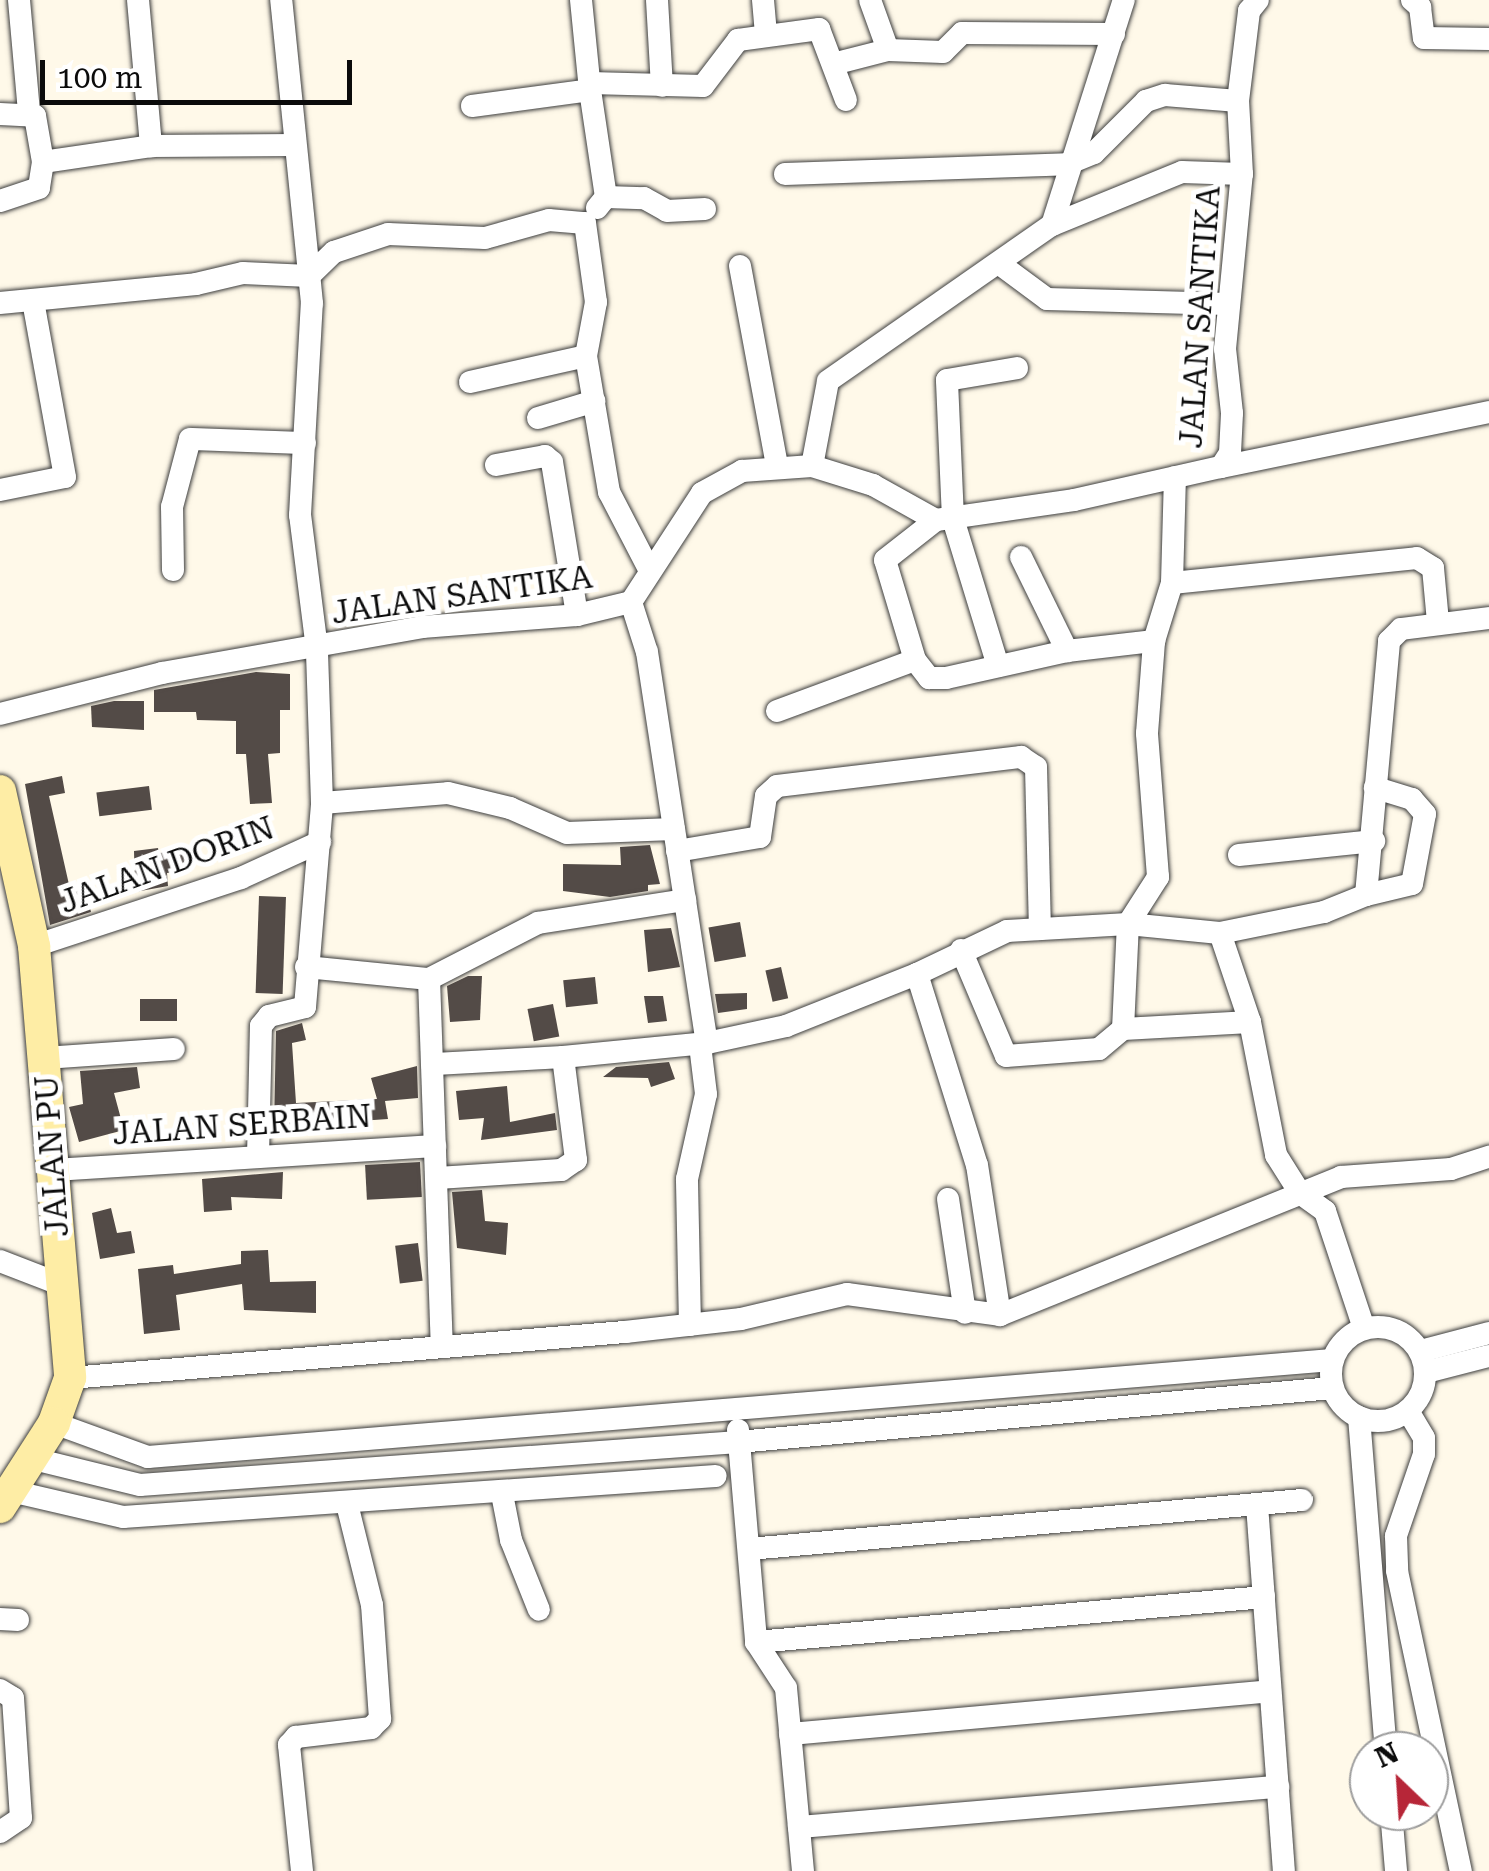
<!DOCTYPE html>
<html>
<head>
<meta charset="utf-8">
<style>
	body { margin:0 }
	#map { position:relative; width:1489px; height:1871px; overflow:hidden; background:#fff9e9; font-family:"Roboto Serif",serif }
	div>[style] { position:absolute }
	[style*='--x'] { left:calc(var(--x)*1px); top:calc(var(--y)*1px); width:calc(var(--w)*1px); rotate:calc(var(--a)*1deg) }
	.building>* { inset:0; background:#534b47; transform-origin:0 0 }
	.roads { filter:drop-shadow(0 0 2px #3e3e3e) drop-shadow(0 0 2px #3e3e3e) }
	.street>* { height:22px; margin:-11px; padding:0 11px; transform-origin:11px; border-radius:11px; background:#fff }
	.street>.ring { margin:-11px; padding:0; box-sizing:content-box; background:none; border:22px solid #fff; border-radius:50% }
	.secondary>* { height:32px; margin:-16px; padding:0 16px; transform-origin:16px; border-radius:16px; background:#feeda5 }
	span { translate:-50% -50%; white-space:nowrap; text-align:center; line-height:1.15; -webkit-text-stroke:10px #fff; paint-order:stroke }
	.street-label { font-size:32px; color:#0b0b0b }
	.north { position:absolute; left:1349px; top:1731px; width:100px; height:100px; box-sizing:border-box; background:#fff; border:2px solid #9d9d9d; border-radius:50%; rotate:335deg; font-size:28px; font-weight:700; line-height:40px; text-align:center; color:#0b0b0b }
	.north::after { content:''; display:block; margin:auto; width:35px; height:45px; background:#b72638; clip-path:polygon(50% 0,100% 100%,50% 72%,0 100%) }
	.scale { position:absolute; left:40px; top:60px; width:312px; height:45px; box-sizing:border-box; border:5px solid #0b0b0b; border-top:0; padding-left:12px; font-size:30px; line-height:35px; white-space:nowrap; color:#0b0b0b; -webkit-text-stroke:8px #fff; paint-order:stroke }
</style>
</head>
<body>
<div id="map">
	<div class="building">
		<div style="clip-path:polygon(256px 672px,290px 674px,290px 710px,280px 710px,280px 753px,268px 754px,272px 803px,250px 804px,246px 754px,236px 754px,236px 721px,197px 720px,196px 712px,154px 712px,154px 690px)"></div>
		<div style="clip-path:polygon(114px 701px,144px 701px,144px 730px,92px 727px,91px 706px)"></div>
		<div style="clip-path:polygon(62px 776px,65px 793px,49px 796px,70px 889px,86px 890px,91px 912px,50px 925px,25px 784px)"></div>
		<div style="left:149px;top:786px;width:24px;height:53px;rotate:83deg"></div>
		<div style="clip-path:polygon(650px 845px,660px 884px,648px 885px,648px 891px,610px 897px,563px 891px,563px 864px,621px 865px,620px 847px)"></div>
		<div style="clip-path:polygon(158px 848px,159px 853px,186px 850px,189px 870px,167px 873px,168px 886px,135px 892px,134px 851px)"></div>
		<div style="left:259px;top:896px;width:27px;height:97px;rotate:2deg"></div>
		<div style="left:740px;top:922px;width:35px;height:32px;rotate:80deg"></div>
		<div style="clip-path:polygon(671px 928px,680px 967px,648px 972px,644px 930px)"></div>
		<div style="left:781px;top:967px;width:32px;height:16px;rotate:77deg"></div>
		<div style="clip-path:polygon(468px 976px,482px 976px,480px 1020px,450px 1022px,447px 986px)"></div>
		<div style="left:595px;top:977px;width:27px;height:32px;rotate:84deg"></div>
		<div style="clip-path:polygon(747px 993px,747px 1009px,718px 1013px,715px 994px)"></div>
		<div style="clip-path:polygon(644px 996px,663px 996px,667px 1021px,648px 1023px)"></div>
		<div style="left:177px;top:999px;width:22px;height:37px;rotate:90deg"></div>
		<div style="left:553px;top:1004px;width:33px;height:26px;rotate:79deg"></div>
		<div style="clip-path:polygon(302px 1023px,306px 1040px,292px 1043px,296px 1103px,377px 1099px,371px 1078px,417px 1066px,418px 1098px,385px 1101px,388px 1119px,274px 1127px,276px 1031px)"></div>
		<div style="clip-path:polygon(669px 1062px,675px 1079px,651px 1087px,648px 1078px,603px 1077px,616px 1067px)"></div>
		<div style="clip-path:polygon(137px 1067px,140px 1088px,114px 1093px,124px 1130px,79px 1142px,69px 1107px,83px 1104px,80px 1071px)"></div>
		<div style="clip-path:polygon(507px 1086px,510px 1122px,555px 1113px,557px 1130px,481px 1140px,484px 1118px,459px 1120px,456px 1091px)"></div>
		<div style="left:420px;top:1162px;width:35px;height:55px;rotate:87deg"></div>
		<div style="clip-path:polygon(283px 1172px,282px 1199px,231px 1197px,232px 1210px,204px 1212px,202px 1179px)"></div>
		<div style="clip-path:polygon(482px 1190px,485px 1221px,508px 1223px,506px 1255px,457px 1248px,452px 1192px)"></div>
		<div style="clip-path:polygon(111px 1208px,117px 1233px,131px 1231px,135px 1253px,100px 1259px,92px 1213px)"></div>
		<div style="left:418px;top:1243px;width:38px;height:23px;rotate:83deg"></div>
		<div style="clip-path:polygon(268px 1250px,270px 1282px,316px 1281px,316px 1313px,244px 1310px,242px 1284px,176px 1295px,180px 1330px,144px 1334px,138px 1269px,173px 1265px,174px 1274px,241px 1264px,241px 1251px)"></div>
	</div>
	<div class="roads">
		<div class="street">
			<div style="--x:19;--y:0;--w:112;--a:84.9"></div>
			<div style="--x:138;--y:0;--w:147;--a:84.9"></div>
			<div style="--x:151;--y:146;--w:144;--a:-0.4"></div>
			<div style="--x:581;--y:0;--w:90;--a:84.3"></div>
			<div style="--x:657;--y:0;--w:86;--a:86.7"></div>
			<div style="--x:763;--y:0;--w:35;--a:85"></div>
			<div style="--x:870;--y:0;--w:53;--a:70.2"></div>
			<div style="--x:1412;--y:0;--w:11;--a:41"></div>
			<div style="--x:1420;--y:7;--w:31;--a:83"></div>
			<div style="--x:1424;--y:38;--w:65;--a:0.9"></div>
			<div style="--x:833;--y:64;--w:57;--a:-14.3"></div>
			<div style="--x:888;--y:50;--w:55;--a:2.1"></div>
			<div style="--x:943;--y:52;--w:27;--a:-45"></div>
			<div style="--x:962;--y:33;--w:152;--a:0.4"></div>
			<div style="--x:590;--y:83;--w:113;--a:1.5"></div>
			<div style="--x:703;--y:86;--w:58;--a:-52.7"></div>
			<div style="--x:738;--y:40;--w:82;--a:-7.7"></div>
			<div style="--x:819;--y:29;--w:76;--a:69.2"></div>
			<div style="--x:472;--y:106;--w:119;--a:-7.7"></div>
			<div style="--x:590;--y:90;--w:108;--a:81.5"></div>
			<div style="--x:0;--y:114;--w:35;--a:3"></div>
			<div style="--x:35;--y:116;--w:47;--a:80.1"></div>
			<div style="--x:43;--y:162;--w:26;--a:99"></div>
			<div style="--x:39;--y:188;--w:41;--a:161.6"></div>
			<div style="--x:43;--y:162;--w:109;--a:-8.4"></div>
			<div style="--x:785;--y:174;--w:282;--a:-2"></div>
			<div style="--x:1067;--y:164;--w:29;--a:-22"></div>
			<div style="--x:1094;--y:153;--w:74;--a:-45"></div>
			<div style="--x:1146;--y:101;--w:20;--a:-18"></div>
			<div style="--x:1165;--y:95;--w:73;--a:4.7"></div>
			<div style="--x:597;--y:208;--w:14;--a:-51"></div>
			<div style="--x:606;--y:197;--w:38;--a:2"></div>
			<div style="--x:644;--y:198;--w:26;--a:29"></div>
			<div style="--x:667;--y:211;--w:38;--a:-3"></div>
			<div style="--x:585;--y:223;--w:80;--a:82.1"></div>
			<div style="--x:596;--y:302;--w:55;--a:100.5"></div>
			<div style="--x:586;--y:356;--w:138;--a:80.4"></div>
			<div style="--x:609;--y:492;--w:89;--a:62.6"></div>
			<div style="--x:1052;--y:225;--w:236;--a:-72.3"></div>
			<div style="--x:1001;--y:265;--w:57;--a:36.5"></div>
			<div style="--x:1047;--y:299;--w:181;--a:1.6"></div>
			<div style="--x:740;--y:266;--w:202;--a:79.5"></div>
			<div style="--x:0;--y:303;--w:197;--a:-5.5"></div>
			<div style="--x:196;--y:284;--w:48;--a:-13.2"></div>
			<div style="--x:243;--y:273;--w:66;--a:2.6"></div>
			<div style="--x:309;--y:276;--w:35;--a:-44"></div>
			<div style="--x:334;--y:252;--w:57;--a:-18.4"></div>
			<div style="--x:388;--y:234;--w:97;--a:2.4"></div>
			<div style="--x:485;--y:238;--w:66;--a:-15.7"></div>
			<div style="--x:549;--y:220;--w:36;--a:5"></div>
			<div style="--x:470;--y:382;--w:119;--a:-12.6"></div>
			<div style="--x:538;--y:418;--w:59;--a:-16.6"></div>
			<div style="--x:496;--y:465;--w:50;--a:-10.4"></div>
			<div style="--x:545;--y:456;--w:9;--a:41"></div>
			<div style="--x:552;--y:462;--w:155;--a:80.7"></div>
			<div style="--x:812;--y:466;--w:86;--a:-79.3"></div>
			<div style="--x:828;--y:381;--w:273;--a:-34.9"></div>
			<div style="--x:1052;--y:225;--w:140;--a:-22.2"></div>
			<div style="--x:1182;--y:172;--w:60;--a:1.9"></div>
			<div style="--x:1221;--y:467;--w:274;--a:-11.6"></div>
			<div style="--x:0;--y:490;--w:66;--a:-11.3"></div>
			<div style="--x:65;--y:477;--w:179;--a:-100.3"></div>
			<div style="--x:1021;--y:557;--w:105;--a:63.9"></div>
			<div style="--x:173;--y:570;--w:63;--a:-90.9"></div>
			<div style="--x:172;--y:507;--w:70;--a:-75.2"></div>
			<div style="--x:190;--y:439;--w:115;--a:2"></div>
			<div style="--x:1172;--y:583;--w:246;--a:-5.8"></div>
			<div style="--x:1417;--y:558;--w:19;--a:32"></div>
			<div style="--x:1433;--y:568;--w:54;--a:84.7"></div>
			<div style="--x:631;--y:602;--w:52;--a:72.3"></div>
			<div style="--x:647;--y:652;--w:396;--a:81.3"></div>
			<div style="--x:707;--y:1043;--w:81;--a:-12.1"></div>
			<div style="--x:786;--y:1026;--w:141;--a:-21.7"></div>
			<div style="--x:917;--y:974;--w:200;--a:72.6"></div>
			<div style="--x:977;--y:1165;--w:152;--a:81.3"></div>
			<div style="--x:915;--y:660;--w:104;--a:-106.7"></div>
			<div style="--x:885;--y:560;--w:65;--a:-38.1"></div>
			<div style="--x:998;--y:666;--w:154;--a:-107"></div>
			<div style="--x:953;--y:519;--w:139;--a:-92.5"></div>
			<div style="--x:947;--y:380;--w:71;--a:-9.7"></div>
			<div style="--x:777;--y:711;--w:147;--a:-20.3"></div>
			<div style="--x:915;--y:660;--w:23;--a:52"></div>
			<div style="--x:929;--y:678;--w:17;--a:0"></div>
			<div style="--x:946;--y:678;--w:124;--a:-12.6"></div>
			<div style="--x:1067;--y:651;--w:88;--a:-6.6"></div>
			<div style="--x:0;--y:714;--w:167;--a:-14.2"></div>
			<div style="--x:162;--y:673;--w:264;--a:-10"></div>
			<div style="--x:422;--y:627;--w:155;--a:-4.4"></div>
			<div style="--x:577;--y:615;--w:56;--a:-13.5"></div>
			<div style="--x:631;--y:602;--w:130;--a:-56.9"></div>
			<div style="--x:702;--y:493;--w:46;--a:-28.8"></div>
			<div style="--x:742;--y:471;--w:70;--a:-4.1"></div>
			<div style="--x:812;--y:466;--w:64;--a:17.3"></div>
			<div style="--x:873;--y:485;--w:72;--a:29.1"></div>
			<div style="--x:936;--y:520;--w:139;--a:-8.2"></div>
			<div style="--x:1074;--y:500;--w:151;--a:-12.7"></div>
			<div style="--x:1221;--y:467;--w:17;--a:-57"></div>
			<div style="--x:1230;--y:453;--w:40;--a:-87.1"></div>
			<div style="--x:1232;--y:413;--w:64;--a:-96.2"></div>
			<div style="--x:1225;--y:349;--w:176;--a:-84.5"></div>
			<div style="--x:1242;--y:174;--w:73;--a:-93.1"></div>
			<div style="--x:1238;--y:101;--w:91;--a:-83"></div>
			<div style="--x:1249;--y:11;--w:14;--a:-51"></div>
			<div style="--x:322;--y:803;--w:126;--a:-4.5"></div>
			<div style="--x:448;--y:793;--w:64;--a:13.6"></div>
			<div style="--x:510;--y:808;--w:62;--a:23.7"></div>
			<div style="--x:567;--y:833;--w:107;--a:-2.1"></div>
			<div style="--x:677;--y:851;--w:84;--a:-9.6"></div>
			<div style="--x:760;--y:837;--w:41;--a:-81.7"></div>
			<div style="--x:766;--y:796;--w:15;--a:-42"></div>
			<div style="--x:777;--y:786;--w:246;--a:-6.8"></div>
			<div style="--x:1021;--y:757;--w:18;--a:34"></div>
			<div style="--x:1036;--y:767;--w:162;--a:88.6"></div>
			<div style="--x:1239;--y:855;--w:136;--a:-5.9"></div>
			<div style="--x:1366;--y:895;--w:47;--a:-13.4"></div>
			<div style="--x:1412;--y:884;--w:71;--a:-79.5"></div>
			<div style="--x:1425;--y:814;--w:20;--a:-131"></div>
			<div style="--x:1412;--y:799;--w:39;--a:-163"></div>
			<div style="--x:1220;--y:933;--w:94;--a:71.4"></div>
			<div style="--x:1250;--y:1022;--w:136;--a:78.9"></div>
			<div style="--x:1276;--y:1155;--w:45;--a:57.7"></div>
			<div style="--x:1300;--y:1193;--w:31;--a:36"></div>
			<div style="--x:1325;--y:1211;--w:123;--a:71.6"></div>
			<div style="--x:34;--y:946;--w:218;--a:-18.2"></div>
			<div style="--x:241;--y:878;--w:87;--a:-24.5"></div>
			<div style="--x:961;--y:950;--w:115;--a:67"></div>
			<div style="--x:1006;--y:1056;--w:93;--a:-4.3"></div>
			<div style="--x:1099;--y:1049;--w:31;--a:-40"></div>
			<div style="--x:306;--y:967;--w:124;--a:5.6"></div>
			<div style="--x:429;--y:979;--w:123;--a:-27.2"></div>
			<div style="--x:538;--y:923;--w:149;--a:-8.9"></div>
			<div style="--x:917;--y:974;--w:100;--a:-25.5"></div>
			<div style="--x:1007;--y:931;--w:121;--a:-3.3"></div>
			<div style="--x:1128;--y:924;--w:56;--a:-57.4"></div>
			<div style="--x:1158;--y:877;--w:144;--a:-94.4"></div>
			<div style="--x:1147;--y:733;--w:92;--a:-85.6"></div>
			<div style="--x:1154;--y:641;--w:61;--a:-72.8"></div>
			<div style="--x:1172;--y:583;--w:106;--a:-88.4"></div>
			<div style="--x:429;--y:979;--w:366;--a:88"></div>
			<div style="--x:1250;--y:1022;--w:127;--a:176.8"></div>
			<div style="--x:1123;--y:1029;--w:105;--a:-87.3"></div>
			<div style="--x:1128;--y:924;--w:92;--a:5.6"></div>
			<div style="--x:1220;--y:933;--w:106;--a:-11.4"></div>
			<div style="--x:1324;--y:912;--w:45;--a:-22"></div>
			<div style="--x:1366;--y:895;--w:255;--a:-84.8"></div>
			<div style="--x:1389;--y:641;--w:17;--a:-45"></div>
			<div style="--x:1401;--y:629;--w:89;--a:-7.1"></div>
			<div style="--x:563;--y:1057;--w:145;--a:-5.6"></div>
			<div style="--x:45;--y:1058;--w:129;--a:-4"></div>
			<div style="--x:435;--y:1064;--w:128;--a:-3.1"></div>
			<div style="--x:563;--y:1057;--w:104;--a:82.8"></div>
			<div style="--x:576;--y:1160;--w:18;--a:146"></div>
			<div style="--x:561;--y:1170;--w:124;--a:176.3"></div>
			<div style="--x:258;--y:1157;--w:131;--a:-88.7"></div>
			<div style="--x:261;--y:1026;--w:13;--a:-51"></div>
			<div style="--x:269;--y:1016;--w:37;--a:-14"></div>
			<div style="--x:305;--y:1007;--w:205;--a:-85.2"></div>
			<div style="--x:322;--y:803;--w:154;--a:-91.9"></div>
			<div style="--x:317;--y:649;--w:135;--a:-97.2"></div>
			<div style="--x:300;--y:515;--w:212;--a:-86.8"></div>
			<div style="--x:312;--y:303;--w:305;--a:-95.8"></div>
			<div style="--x:53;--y:1170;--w:383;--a:-3.6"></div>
			<div style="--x:948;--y:1199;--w:115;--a:81.5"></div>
			<div style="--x:0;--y:1261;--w:66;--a:21.2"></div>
			<div style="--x:690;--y:1325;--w:146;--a:-91.2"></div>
			<div style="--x:687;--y:1179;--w:87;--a:-77.4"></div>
			<div style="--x:706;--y:1094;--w:49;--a:-97"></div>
			<div class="ring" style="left:1331px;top:1327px;width:72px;height:72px"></div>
			<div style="--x:1421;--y:1351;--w:70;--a:-14.8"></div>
			<div style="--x:1426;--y:1372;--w:65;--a:-14.3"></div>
			<div style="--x:70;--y:1378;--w:557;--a:-4.74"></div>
			<div style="--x:625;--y:1332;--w:117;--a:-6.4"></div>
			<div style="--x:741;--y:1319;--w:109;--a:-13.3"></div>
			<div style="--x:847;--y:1294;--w:154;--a:7.8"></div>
			<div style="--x:1000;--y:1315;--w:368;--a:-22"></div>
			<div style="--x:1341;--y:1177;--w:110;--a:-4.2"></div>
			<div style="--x:1451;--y:1169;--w:40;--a:-18"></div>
			<div style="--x:1408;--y:1411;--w:31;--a:59"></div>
			<div style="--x:1424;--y:1438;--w:16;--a:90"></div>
			<div style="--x:1424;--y:1454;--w:87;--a:108.9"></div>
			<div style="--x:1396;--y:1536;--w:35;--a:88"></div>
			<div style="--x:1397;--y:1571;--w:307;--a:78"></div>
			<div style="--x:1359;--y:1417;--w:335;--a:85.4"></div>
			<div style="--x:54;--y:1423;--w:100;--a:19.9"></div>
			<div style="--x:148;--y:1457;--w:1188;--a:-4.68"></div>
			<div style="--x:738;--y:1430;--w:213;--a:85.1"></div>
			<div style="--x:756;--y:1642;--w:55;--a:56.9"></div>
			<div style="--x:786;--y:1688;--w:184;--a:84.7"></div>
			<div style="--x:34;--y:1459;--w:109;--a:13.8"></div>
			<div style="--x:140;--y:1485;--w:600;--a:-4.11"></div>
			<div style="--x:738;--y:1442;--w:596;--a:-5.19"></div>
			<div style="--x:11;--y:1491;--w:115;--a:13.1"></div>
			<div style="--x:123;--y:1517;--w:594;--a:-3.96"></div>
			<div style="--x:502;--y:1494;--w:47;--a:78.9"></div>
			<div style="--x:511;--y:1540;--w:75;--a:68.2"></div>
			<div style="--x:1257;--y:1505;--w:367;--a:85.8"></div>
			<div style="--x:749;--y:1549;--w:555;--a:-5.06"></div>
			<div style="--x:0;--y:1619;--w:18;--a:3"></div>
			<div style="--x:756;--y:1642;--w:510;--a:-5.06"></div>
			<div style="--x:0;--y:1690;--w:15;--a:32"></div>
			<div style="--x:13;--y:1698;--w:120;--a:86.2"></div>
			<div style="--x:21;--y:1818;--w:25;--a:146"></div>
			<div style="--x:790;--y:1734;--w:482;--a:-5.1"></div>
			<div style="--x:1391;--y:1811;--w:60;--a:85.2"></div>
			<div style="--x:799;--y:1827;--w:481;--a:-4.8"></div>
			<div style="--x:302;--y:1871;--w:127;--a:-95.9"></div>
			<div style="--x:289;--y:1745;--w:11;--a:-49"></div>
			<div style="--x:296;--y:1737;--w:76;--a:-6.8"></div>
			<div style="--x:371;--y:1728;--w:13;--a:-45"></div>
			<div style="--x:380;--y:1719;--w:114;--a:-94"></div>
			<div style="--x:372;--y:1605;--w:104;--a:-103.9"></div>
		</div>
		<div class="secondary">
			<div style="--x:0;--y:791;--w:159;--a:77.6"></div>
			<div style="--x:34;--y:946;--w:433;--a:85.2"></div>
			<div style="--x:70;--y:1378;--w:48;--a:109.6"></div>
			<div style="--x:54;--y:1423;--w:100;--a:122.7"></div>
		</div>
	</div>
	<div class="street-label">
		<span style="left:1200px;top:317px;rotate:-86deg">JALAN SANTIKA</span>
		<span style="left:462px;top:595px;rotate:-8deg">JALAN SANTIKA</span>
		<span style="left:167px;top:865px;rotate:-20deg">JALAN DORIN</span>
		<span style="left:242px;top:1125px;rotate:-4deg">JALAN SERBAIN</span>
		<span style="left:52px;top:1156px;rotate:-94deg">JALAN PU</span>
	</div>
	<div class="north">N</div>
	<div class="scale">100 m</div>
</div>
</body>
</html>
